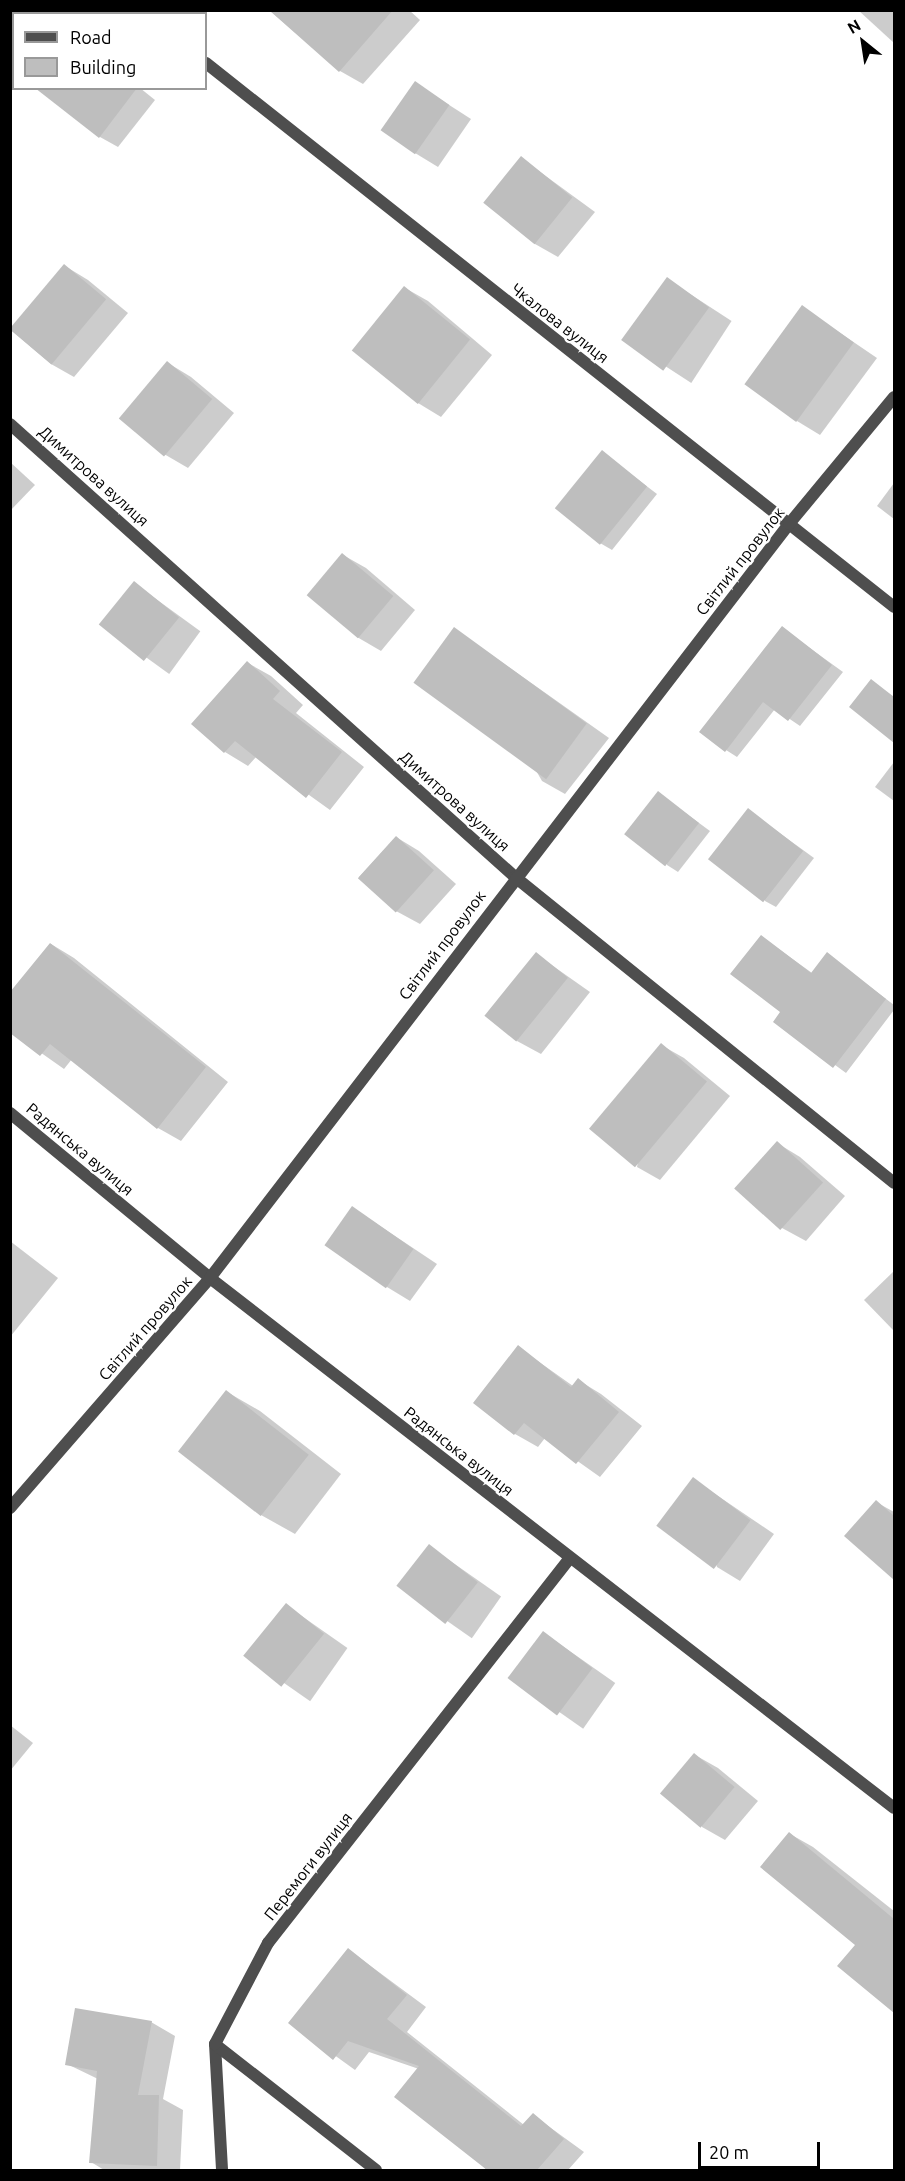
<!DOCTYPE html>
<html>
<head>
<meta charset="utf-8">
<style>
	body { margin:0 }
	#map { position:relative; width:905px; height:2181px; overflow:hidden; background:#fff; font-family:Ubuntu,sans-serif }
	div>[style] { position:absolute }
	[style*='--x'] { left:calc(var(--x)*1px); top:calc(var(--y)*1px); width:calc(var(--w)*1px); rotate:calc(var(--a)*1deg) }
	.shadow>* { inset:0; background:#0003; transform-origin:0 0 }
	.building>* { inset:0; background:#bebebe; transform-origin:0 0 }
	.street>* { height:12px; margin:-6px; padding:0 6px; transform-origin:6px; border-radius:6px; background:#4e4e4e }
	span { translate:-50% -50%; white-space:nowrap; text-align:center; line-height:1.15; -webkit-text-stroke:4.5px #fff; paint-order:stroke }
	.street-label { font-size:16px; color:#000 }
	.frame { position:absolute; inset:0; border:12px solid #000; pointer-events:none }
	.legend { position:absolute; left:12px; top:12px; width:195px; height:78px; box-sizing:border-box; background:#fff; border:2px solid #999; margin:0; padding:8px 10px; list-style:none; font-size:18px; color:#000 }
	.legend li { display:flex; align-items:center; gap:12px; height:30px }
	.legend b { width:30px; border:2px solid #999 }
	.north { position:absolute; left:833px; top:12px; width:60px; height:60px; -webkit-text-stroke:4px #fff; paint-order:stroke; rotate:330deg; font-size:16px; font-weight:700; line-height:24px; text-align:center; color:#000 }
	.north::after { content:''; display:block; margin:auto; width:21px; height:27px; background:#000; clip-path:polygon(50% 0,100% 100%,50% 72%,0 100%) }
	.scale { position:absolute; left:698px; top:2142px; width:122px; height:27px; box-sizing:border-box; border:3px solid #000; border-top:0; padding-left:8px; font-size:18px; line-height:21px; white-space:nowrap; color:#000; -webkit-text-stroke:4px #fff; paint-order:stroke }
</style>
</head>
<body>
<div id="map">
	<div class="shadow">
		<div style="clip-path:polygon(10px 10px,53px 14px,14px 14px,14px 62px)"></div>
		<div style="clip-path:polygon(269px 10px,409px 10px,420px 20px,363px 84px,340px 71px)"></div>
		<div style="clip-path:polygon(858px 10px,894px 10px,894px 43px)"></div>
		<div style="clip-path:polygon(415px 83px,471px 119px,438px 167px,415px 153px)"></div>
		<div style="clip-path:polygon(48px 88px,140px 88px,155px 100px,118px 147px,100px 137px)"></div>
		<div style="clip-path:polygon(521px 158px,595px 212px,558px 257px,535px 244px)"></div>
		<div style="clip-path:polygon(65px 266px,88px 280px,128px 313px,74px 377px,51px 364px,11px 330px)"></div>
		<div style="left:667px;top:279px;width:77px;height:74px;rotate:33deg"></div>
		<div style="clip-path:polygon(405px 288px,428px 301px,492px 355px,441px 417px,418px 403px,353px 350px)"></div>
		<div style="clip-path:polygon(802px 307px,877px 358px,820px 435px,797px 421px)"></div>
		<div style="clip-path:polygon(168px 363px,191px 377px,234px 413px,188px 468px,164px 454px)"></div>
		<div style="clip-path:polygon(602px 452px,657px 494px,612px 550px,600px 543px)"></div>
		<div style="clip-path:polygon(10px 462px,35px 485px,10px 511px)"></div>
		<div style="clip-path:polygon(894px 483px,894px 519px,877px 506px)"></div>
		<div style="clip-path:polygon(343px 555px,366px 568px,415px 610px,381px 651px,357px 637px)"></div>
		<div style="left:134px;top:583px;width:82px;height:53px;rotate:36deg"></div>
		<div style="clip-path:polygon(782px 628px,843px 672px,800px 726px,775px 709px,737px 757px,726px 750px)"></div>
		<div style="clip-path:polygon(455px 629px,609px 738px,565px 794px,542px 781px)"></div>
		<div style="clip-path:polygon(248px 663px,271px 676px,303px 705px,296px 713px,364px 767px,330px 810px,256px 757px,248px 766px,225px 752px)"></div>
		<div style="clip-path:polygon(871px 681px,894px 697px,894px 738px)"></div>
		<div style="clip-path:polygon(894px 762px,894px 801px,875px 787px)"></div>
		<div style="clip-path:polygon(658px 793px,710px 831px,678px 872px,667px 865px)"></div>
		<div style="clip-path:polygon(748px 810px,814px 858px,776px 907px,765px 901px)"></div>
		<div style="clip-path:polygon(396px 837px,419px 851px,456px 884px,420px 924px,396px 911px,359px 877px)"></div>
		<div style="clip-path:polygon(762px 937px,812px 973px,827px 954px,894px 1005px,894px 1010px,846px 1073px,775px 1021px,782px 1012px)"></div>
		<div style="clip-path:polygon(51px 944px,74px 958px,228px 1082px,181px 1141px,158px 1128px,72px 1059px,64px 1069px,10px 1031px)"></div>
		<div style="clip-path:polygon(536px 954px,590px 992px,541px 1054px,517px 1041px)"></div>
		<div style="clip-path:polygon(661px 1045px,684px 1058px,730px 1096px,660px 1180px,637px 1167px)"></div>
		<div style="clip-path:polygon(777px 1143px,800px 1157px,845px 1196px,806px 1241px,782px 1228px,737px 1189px)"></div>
		<div style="clip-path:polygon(353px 1208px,437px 1264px,410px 1301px,387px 1287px)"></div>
		<div style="clip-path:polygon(10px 1241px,58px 1278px,10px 1337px)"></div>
		<div style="clip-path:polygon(894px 1271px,894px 1331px,864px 1300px)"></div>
		<div style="clip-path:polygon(518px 1347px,573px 1386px,578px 1380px,601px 1394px,642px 1426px,600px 1477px,545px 1438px,538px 1447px,515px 1434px)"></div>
		<div style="clip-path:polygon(227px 1392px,260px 1411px,341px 1474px,295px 1534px,261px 1515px)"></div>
		<div style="clip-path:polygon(693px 1479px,774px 1534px,740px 1581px,717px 1567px)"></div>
		<div style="clip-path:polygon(876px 1502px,894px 1512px,894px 1576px,888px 1572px)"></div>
		<div style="left:429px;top:1546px;width:88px;height:51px;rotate:35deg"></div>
		<div style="left:286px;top:1605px;width:75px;height:65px;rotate:35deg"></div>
		<div style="left:544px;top:1633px;width:87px;height:56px;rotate:35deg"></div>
		<div style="clip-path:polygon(10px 1725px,33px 1743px,10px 1771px)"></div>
		<div style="clip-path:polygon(695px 1755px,718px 1768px,758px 1801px,725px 1840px,702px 1827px)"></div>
		<div style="clip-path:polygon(790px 1834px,813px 1847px,894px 1911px,894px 2009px,884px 2002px,857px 1945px)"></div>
		<div style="clip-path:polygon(349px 1950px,426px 2007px,407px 2032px,524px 2125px,533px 2115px,584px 2152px,568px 2170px,486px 2170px,419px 2069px,369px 2052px,355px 2070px,290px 2023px)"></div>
		<div style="clip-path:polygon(151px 2022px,175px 2036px,163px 2099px,183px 2110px,180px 2170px,104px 2170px,91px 2162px,98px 2079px,67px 2064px)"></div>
	</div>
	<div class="building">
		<div style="clip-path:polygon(269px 10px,393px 10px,339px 72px)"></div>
		<div style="left:415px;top:81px;width:42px;height:60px;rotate:35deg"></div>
		<div style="clip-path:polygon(35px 88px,137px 88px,99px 138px)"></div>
		<div style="left:521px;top:156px;width:66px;height:60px;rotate:39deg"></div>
		<div style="left:64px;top:264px;width:55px;height:85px;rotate:40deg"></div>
		<div style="left:667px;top:277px;width:52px;height:78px;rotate:36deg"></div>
		<div style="left:404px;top:286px;width:85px;height:83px;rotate:39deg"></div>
		<div style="left:802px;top:305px;width:64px;height:98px;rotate:36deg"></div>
		<div style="left:167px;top:361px;width:59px;height:75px;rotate:40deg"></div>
		<div style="left:602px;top:450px;width:58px;height:75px;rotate:39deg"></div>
		<div style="left:342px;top:553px;width:67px;height:55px;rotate:40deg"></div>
		<div style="left:134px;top:581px;width:58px;height:56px;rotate:39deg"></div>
		<div style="clip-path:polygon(782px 626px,832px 665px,788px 721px,763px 702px,725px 752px,699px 732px)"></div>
		<div style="left:454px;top:627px;width:164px;height:69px;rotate:36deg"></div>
		<div style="clip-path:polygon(247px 661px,280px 691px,273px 699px,342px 752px,306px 798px,235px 741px,224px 753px,191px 724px)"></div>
		<div style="clip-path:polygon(871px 679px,894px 697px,894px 743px,849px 707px)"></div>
		<div style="left:658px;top:791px;width:52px;height:55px;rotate:38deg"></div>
		<div style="left:748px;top:808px;width:70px;height:65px;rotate:38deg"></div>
		<div style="left:396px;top:836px;width:51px;height:57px;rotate:42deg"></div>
		<div style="clip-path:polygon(761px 935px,811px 973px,827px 952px,886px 999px,833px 1068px,773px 1022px,780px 1012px,730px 974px)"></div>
		<div style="clip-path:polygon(50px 943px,206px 1067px,157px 1129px,50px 1044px,40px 1056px,10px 1033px,10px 992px)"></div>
		<div style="left:536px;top:952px;width:41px;height:82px;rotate:39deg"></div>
		<div style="left:661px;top:1043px;width:60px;height:112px;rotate:40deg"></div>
		<div style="left:777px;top:1141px;width:62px;height:64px;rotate:42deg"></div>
		<div style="left:352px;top:1206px;width:75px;height:48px;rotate:35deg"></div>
		<div style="clip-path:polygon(518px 1345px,571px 1387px,578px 1378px,619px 1412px,576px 1464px,524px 1423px,514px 1435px,473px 1403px)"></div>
		<div style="left:226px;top:1390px;width:105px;height:78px;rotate:38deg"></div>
		<div style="left:693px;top:1477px;width:72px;height:61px;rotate:37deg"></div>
		<div style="clip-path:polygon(876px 1500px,894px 1516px,894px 1580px,844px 1536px)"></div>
		<div style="left:429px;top:1544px;width:62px;height:53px;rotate:38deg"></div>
		<div style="left:286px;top:1603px;width:49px;height:68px;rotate:39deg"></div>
		<div style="left:543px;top:1631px;width:62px;height:59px;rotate:37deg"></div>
		<div style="left:694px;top:1753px;width:53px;height:53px;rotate:40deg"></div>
		<div style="clip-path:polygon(789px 1832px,894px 1919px,894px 2013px,837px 1966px,855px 1945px,760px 1867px)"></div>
		<div style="clip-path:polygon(348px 1948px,407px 1995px,387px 2019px,521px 2126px,533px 2113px,564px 2139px,537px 2170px,487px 2170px,394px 2097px,419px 2066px,348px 2041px,333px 2060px,288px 2023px)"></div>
		<div style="clip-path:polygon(75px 2008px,152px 2021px,138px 2095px,159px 2095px,157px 2166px,89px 2163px,97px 2071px,65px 2065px)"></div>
	</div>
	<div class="street">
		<div style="--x:139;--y:10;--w:6;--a:45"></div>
		<div style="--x:206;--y:63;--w:877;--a:38.33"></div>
		<div style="--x:10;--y:424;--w:678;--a:41.89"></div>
		<div style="--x:515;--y:877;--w:487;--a:38.9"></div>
		<div style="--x:10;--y:1113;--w:259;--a:39.5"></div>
		<div style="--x:210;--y:1278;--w:865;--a:37.77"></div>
		<div style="--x:10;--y:1508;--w:305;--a:-49"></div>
		<div style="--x:210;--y:1278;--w:951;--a:-52.48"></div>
		<div style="--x:789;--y:524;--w:165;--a:-50.4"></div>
		<div style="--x:215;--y:2044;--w:126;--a:86.8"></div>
		<div style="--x:376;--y:2170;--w:204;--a:-142"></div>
		<div style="--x:215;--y:2044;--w:114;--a:-62.3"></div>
		<div style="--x:268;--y:1943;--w:489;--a:-51.9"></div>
	</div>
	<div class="street-label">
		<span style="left:560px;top:323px;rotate:38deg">Чкалова вулиця</span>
		<span style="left:94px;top:476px;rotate:42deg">Димитрова вулиця</span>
		<span style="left:740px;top:561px;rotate:-52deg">Світлий провулок</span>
		<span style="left:455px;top:801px;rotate:42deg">Димитрова вулиця</span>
		<span style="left:442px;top:945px;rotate:-53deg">Світлий провулок</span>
		<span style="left:80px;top:1149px;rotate:40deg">Радянська вулиця</span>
		<span style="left:145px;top:1328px;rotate:-49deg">Світлий провулок</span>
		<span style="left:459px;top:1451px;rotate:38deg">Радянська вулиця</span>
		<span style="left:308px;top:1866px;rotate:-52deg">Перемоги вулиця</span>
	</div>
	<div class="frame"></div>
	<ul class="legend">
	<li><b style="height:8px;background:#4e4e4e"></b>Road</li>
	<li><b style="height:16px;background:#bebebe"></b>Building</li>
	</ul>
	<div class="north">N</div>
	<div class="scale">20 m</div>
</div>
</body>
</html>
